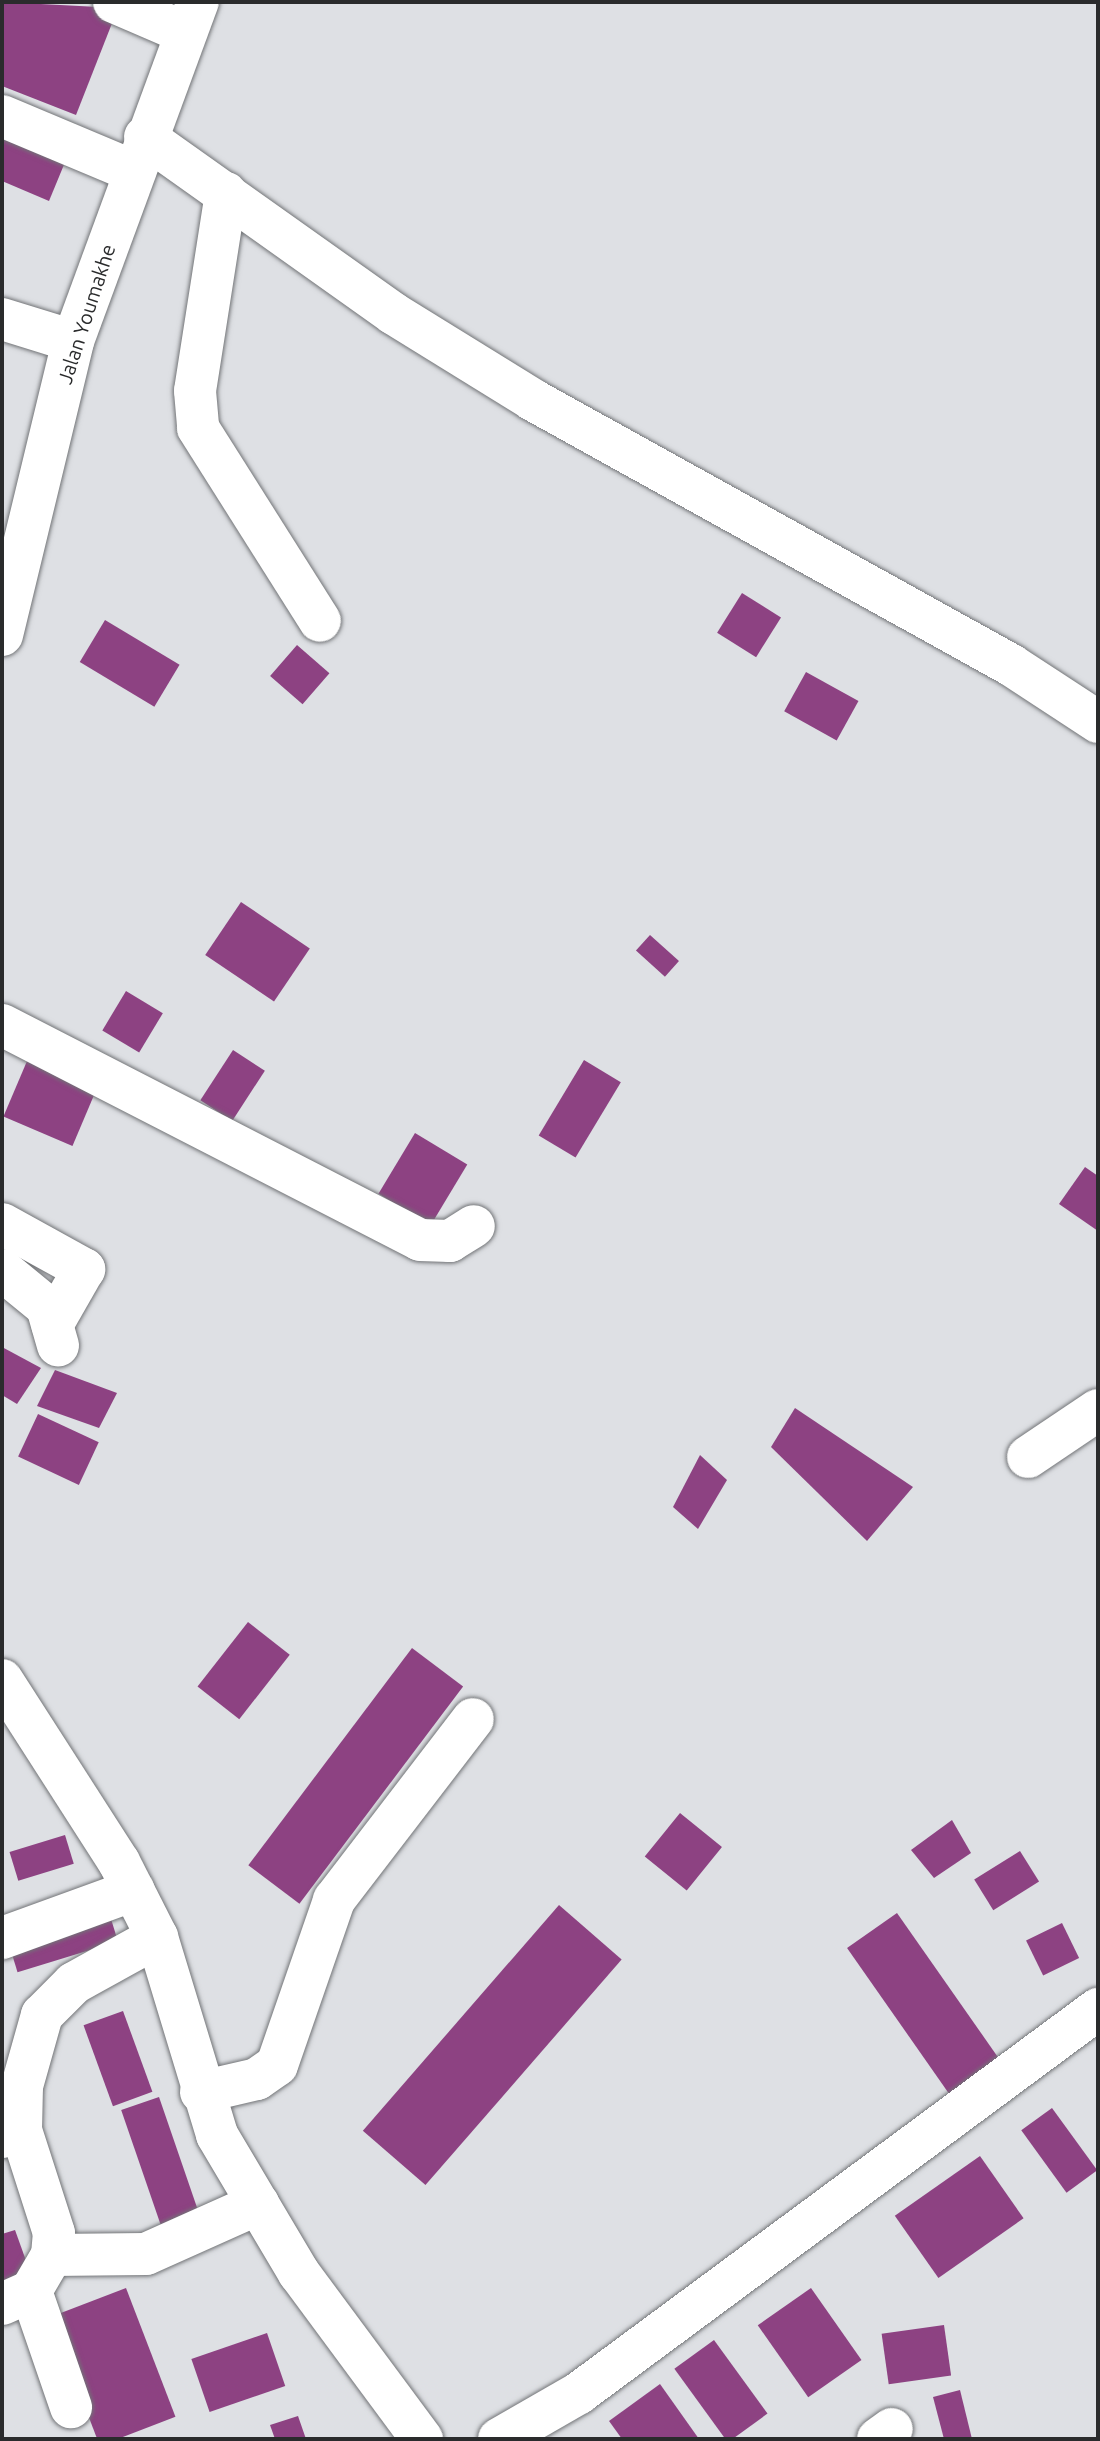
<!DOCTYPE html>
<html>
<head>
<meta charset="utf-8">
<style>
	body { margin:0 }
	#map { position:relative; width:1100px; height:2441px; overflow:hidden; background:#dee0e4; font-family:Ubuntu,sans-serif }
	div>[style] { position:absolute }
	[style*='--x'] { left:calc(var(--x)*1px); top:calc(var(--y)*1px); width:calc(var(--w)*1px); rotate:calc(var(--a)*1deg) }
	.building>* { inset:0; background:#8d4282; transform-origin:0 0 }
	.roads { filter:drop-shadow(0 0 2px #727477) drop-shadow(0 0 2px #727477) }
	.minor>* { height:42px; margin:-21px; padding:0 21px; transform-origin:21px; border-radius:21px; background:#fff }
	span { translate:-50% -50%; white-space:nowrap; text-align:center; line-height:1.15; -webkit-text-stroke:8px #fff; paint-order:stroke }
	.street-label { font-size:20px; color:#2a2b2c }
	.frame { position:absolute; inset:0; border:4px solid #2a2b2c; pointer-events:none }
</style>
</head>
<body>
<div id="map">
	<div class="building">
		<div style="clip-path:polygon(2px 2px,118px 8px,76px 115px,2px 86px)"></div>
		<div style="clip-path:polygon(2px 128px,68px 155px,49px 201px,2px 181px)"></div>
		<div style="left:742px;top:593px;width:46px;height:47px;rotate:32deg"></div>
		<div style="left:105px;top:620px;width:87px;height:49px;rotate:31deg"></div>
		<div style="left:297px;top:645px;width:43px;height:41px;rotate:41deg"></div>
		<div style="left:806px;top:672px;width:60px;height:45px;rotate:29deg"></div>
		<div style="left:241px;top:902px;width:83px;height:64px;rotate:34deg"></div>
		<div style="left:650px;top:935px;width:39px;height:21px;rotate:42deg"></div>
		<div style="left:126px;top:991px;width:43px;height:46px;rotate:31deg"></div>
		<div style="left:233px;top:1050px;width:38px;height:60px;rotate:33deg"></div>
		<div style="left:30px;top:1054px;width:75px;height:68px;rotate:23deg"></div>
		<div style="left:584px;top:1060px;width:43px;height:88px;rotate:31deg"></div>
		<div style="left:415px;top:1133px;width:61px;height:71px;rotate:31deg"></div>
		<div style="clip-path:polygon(1085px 1167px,1098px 1176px,1098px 1231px,1059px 1204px)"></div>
		<div style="clip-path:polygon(2px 1347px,41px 1368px,17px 1404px,2px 1395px)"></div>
		<div style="clip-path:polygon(55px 1370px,117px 1393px,99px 1428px,37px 1406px)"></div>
		<div style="clip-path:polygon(795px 1408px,913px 1487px,867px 1541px,771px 1447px)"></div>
		<div style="left:38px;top:1414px;width:67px;height:47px;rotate:25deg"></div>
		<div style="clip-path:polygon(700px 1455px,727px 1480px,698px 1529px,673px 1507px)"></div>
		<div style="left:248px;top:1622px;width:53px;height:82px;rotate:38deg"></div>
		<div style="left:412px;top:1648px;width:64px;height:272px;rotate:37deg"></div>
		<div style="left:680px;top:1813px;width:54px;height:56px;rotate:39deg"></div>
		<div style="clip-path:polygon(952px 1820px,971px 1853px,934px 1878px,911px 1850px)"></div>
		<div style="left:65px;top:1835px;width:30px;height:58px;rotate:73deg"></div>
		<div style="left:1020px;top:1851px;width:36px;height:54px;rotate:58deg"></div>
		<div style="left:559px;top:1905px;width:83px;height:299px;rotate:41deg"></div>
		<div style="left:108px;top:1909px;width:34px;height:105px;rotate:73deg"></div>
		<div style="left:897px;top:1913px;width:180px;height:61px;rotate:55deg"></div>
		<div style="left:1062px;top:1923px;width:39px;height:40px;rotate:64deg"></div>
		<div style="left:123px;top:2011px;width:86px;height:42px;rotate:70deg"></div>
		<div style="left:159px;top:2097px;width:135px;height:40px;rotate:71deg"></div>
		<div style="left:1052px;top:2108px;width:77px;height:38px;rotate:54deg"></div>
		<div style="left:980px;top:2156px;width:76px;height:104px;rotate:55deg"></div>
		<div style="clip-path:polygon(15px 2230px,33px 2280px,2px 2291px,2px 2234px)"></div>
		<div style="left:126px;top:2288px;width:138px;height:81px;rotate:69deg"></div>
		<div style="left:811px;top:2288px;width:88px;height:65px;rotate:55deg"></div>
		<div style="left:944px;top:2325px;width:51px;height:63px;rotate:82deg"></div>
		<div style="left:267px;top:2333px;width:56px;height:80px;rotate:71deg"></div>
		<div style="left:714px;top:2340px;width:91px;height:49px;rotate:54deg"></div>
		<div style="clip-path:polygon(660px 2384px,699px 2439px,622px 2439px,609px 2421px)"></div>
		<div style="clip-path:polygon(960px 2390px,972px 2439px,944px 2439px,933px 2397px)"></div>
		<div style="clip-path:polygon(298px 2416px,306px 2439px,275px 2439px,270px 2425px)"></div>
	</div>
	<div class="roads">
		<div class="minor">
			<div style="--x:114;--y:2;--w:78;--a:23.3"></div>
			<div style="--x:2;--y:116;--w:142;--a:22.8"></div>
			<div style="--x:145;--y:137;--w:305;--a:35.4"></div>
			<div style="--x:394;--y:314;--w:163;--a:31.7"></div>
			<div style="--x:533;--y:400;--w:547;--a:29"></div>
			<div style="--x:1011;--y:665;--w:104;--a:33.2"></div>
			<div style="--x:226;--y:193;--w:200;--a:98.9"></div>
			<div style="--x:195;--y:391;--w:37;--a:85"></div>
			<div style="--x:198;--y:428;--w:228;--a:57.7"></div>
			<div style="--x:2;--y:319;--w:74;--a:17.2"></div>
			<div style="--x:2;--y:635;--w:302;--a:-76.4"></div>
			<div style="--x:73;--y:341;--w:361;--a:-69.8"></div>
			<div style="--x:2;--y:1025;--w:470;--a:27.2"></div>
			<div style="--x:420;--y:1240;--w:30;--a:2"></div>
			<div style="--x:450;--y:1241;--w:28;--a:-32"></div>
			<div style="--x:2;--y:1224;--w:94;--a:28.8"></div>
			<div style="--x:84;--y:1269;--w:64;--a:119.7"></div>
			<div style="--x:2;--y:1270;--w:58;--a:39.4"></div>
			<div style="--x:47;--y:1307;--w:40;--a:74"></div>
			<div style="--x:1028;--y:1457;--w:84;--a:-33.9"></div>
			<div style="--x:2;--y:1680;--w:216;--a:57.3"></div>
			<div style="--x:119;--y:1862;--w:84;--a:63.1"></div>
			<div style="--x:157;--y:1937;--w:207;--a:73.1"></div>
			<div style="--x:217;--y:2135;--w:161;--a:59.3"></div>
			<div style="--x:299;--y:2273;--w:207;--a:53.5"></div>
			<div style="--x:2;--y:1938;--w:140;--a:-20"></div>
			<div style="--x:201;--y:2092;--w:57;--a:-13.1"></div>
			<div style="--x:257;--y:2079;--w:24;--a:-35"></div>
			<div style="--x:277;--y:2065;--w:175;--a:-70.9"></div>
			<div style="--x:334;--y:1900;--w:228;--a:-52.5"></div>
			<div style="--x:2;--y:2137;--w:20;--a:-20"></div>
			<div style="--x:21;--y:2130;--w:44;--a:-88.7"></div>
			<div style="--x:22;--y:2086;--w:74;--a:-74.3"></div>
			<div style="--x:42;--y:2015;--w:45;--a:-45"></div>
			<div style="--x:74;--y:1983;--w:95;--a:-29"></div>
			<div style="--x:52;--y:2255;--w:94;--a:-0.6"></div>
			<div style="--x:146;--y:2254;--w:123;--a:-24.1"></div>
			<div style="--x:31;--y:2291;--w:123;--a:71"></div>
			<div style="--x:2;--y:2304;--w:32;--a:-24"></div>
			<div style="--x:31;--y:2291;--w:42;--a:-59.7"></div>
			<div style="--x:52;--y:2255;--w:22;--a:-85"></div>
			<div style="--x:54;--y:2233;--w:108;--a:-107.8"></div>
			<div style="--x:499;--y:2439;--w:92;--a:-29.9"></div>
			<div style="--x:579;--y:2393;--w:646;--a:-36.5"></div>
			<div style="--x:878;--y:2439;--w:17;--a:-36"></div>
		</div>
	</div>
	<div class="street-label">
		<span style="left:86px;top:314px;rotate:-72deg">Jalan Youmakhe</span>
	</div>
	<div class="frame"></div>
</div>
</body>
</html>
